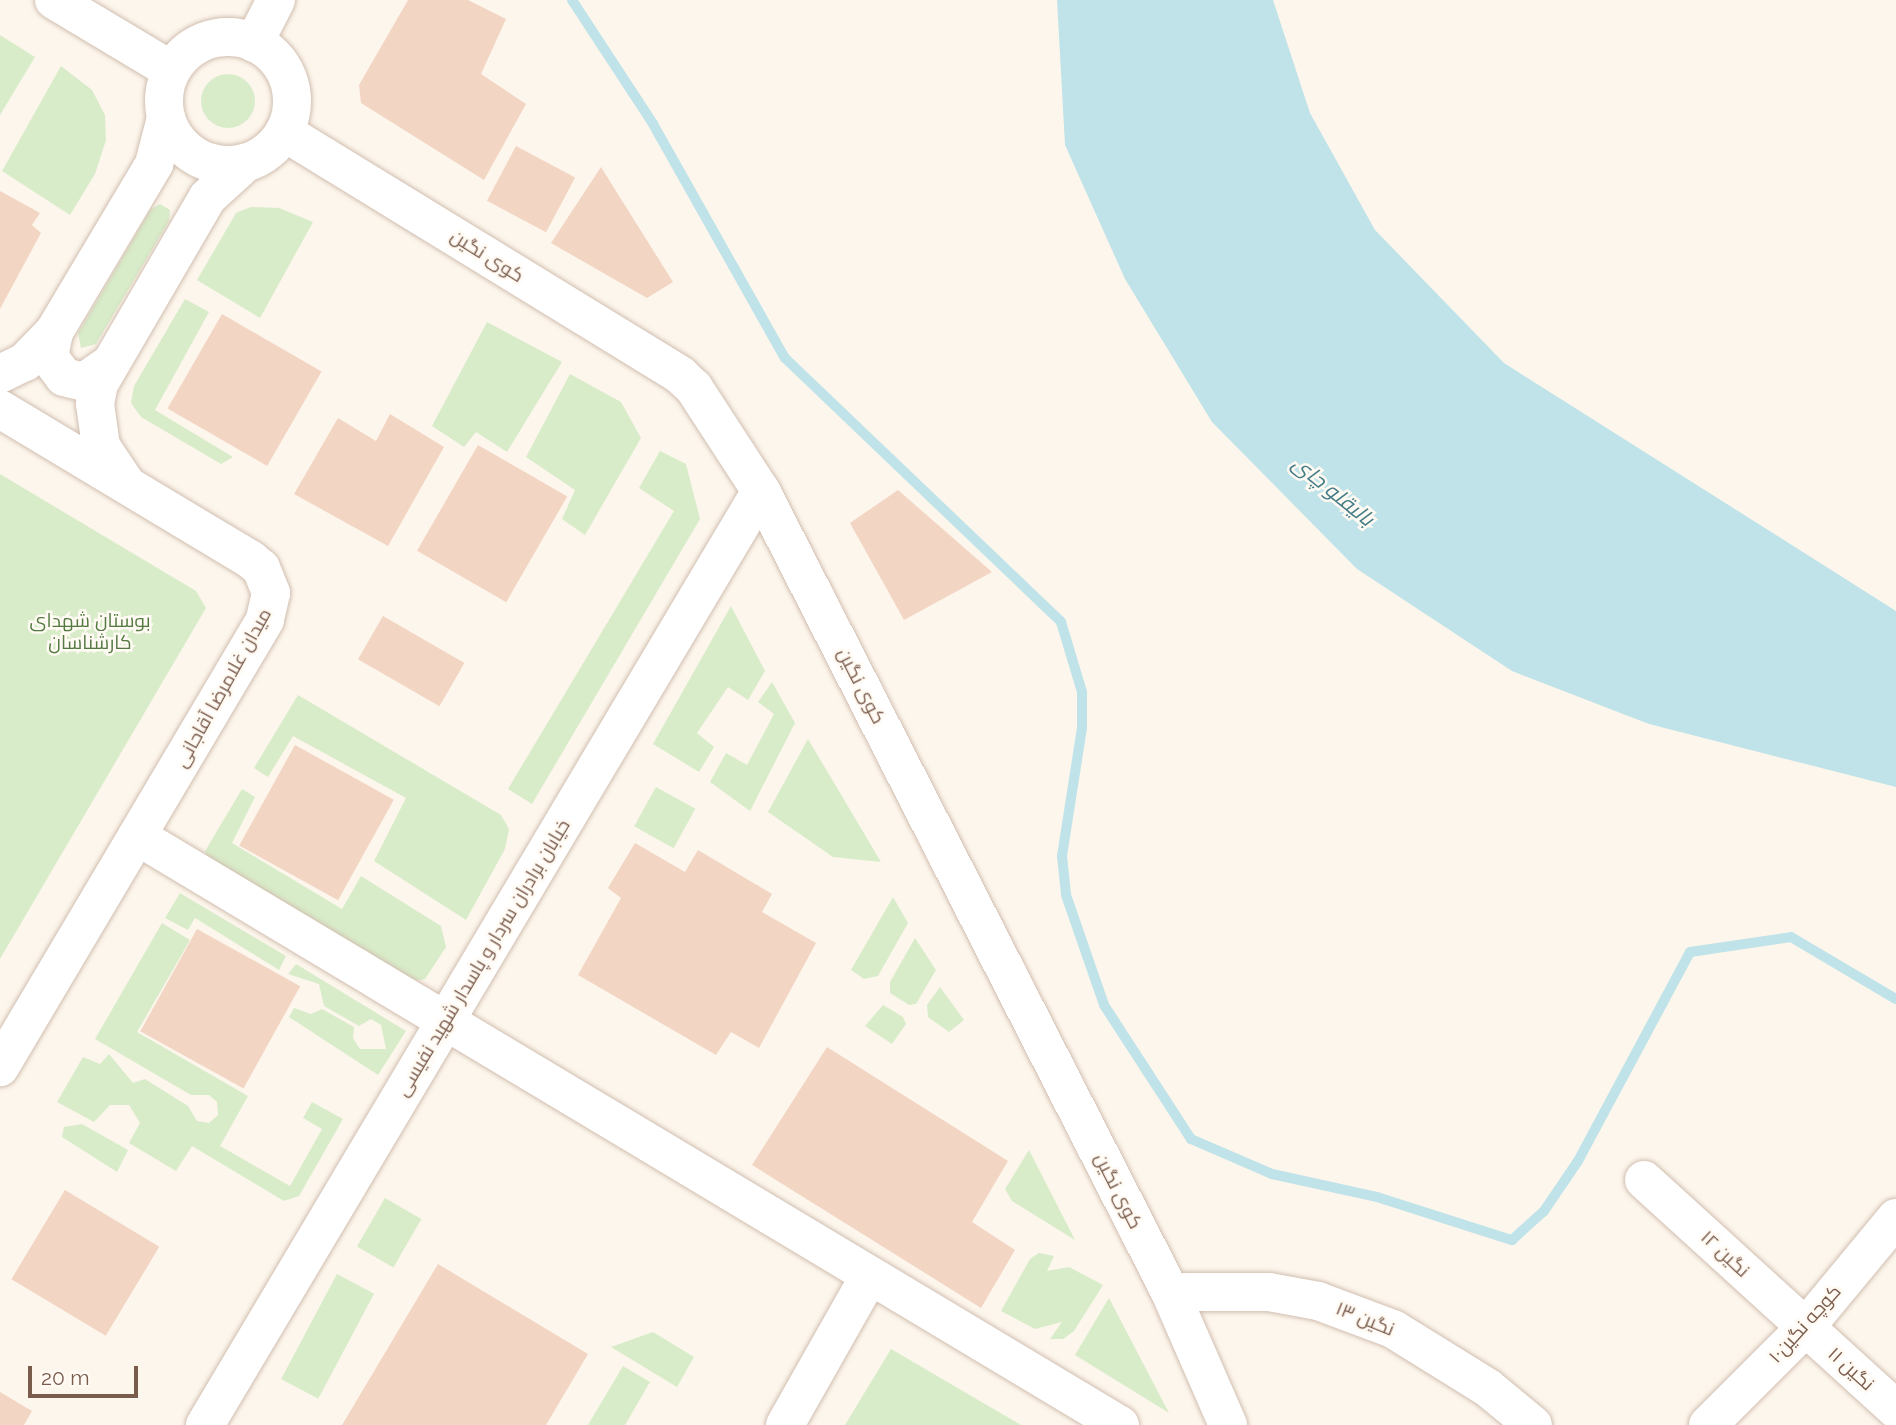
<!DOCTYPE html>
<html>
<head>
<meta charset="utf-8">
<style>
	body { margin:0 }
	#map { position:relative; width:1896px; height:1425px; overflow:hidden; background:#fdf6ec; font-family:Raleway,Cairo,sans-serif }
	div>[style] { position:absolute }
	[style*='--x'] { left:calc(var(--x)*1px); top:calc(var(--y)*1px); width:calc(var(--w)*1px); rotate:calc(var(--a)*1deg) }
	.green>* { inset:0; background:#d8ecc9; transform-origin:0 0 }
	.round { border-radius:50% }
	.water>* { inset:0; background:#bfe3e8 }
	.stream>* { height:10px; margin:-5px; padding:0 5px; transform-origin:5px; border-radius:5px; background:#bfe3e8 }
	.building>* { inset:0; background:#f3d5c3; transform-origin:0 0 }
	.roads { filter:drop-shadow(0 0 2px #d1beb0) drop-shadow(0 0 2px #d1beb0) }
	.street>* { height:38px; margin:-19px; padding:0 19px; transform-origin:19px; border-radius:19px; background:#fff }
	.secondary>* { height:38px; margin:-19px; padding:0 19px; transform-origin:19px; border-radius:19px; background:#fff }
	.secondary>.ring { margin:-19px; padding:0; box-sizing:content-box; background:none; border:38px solid #fff; border-radius:50% }
	span { translate:-50% -50%; white-space:nowrap; text-align:center; line-height:1.15; -webkit-text-stroke:5px #fffaf3; paint-order:stroke }
	.street-label { font-size:19px; color:#7a5c4d }
	.park-label { font-size:19px; color:#537a41 }
	.water-label { font-size:21px; color:#437c86; font-style:italic }
	.scale { position:absolute; left:28px; top:1366px; width:110px; height:32px; box-sizing:border-box; border:4px solid #7a5c4d; border-top:0; padding-left:9px; font-size:21px; line-height:24px; white-space:nowrap; color:#7a5c4d; -webkit-text-stroke:5px #fffaf3; paint-order:stroke }
</style>
</head>
<body>
<div id="map">
	<div class="green">
		<div style="clip-path:polygon(0 35px,35px 57px,0 115px)"></div>
		<div style="clip-path:polygon(61px 66px,92px 90px,105px 115px,106px 140px,95px 174px,70px 215px,2px 171px)"></div>
		<div class="round" style="left:201px;top:74px;width:54px;height:54px"></div>
		<div style="clip-path:polygon(160px 204px,170px 210px,169px 221px,96px 344px,81px 348px,78px 333px,151px 209px)"></div>
		<div style="clip-path:polygon(251px 207px,279px 208px,313px 222px,260px 318px,197px 280px,236px 213px)"></div>
		<div style="clip-path:polygon(185px 299px,209px 312px,155px 410px,233px 457px,221px 464px,141px 417px,131px 403px,134px 386px)"></div>
		<div style="clip-path:polygon(487px 322px,562px 362px,507px 452px,476px 432px,464px 447px,432px 426px)"></div>
		<div style="clip-path:polygon(570px 374px,621px 402px,641px 438px,585px 535px,562px 519px,575px 490px,526px 457px)"></div>
		<div style="clip-path:polygon(660px 451px,686px 464px,700px 519px,532px 804px,508px 789px,674px 511px,639px 488px)"></div>
		<div style="clip-path:polygon(0 474px,196px 591px,206px 608px,0 959px)"></div>
		<div style="clip-path:polygon(731px 606px,765px 671px,748px 700px,728px 687px,697px 733px,714px 747px,699px 772px,653px 744px)"></div>
		<div style="clip-path:polygon(772px 682px,795px 723px,750px 811px,710px 782px,726px 753px,747px 765px,774px 714px,758px 702px)"></div>
		<div style="clip-path:polygon(298px 695px,501px 815px,509px 829px,505px 849px,466px 920px,374px 861px,406px 798px,293px 736px,268px 777px,254px 768px)"></div>
		<div style="clip-path:polygon(808px 739px,881px 862px,833px 857px,768px 812px)"></div>
		<div style="left:656px;top:787px;width:45px;height:45px;rotate:29deg"></div>
		<div style="clip-path:polygon(242px 789px,255px 797px,232px 843px,342px 909px,361px 876px,441px 926px,446px 947px,425px 979px,409px 982px,212px 865px,205px 851px)"></div>
		<div style="clip-path:polygon(180px 893px,286px 956px,279px 970px,195px 918px,188px 930px,165px 918px)"></div>
		<div style="clip-path:polygon(893px 897px,908px 923px,878px 976px,864px 979px,851px 970px)"></div>
		<div style="clip-path:polygon(162px 923px,190px 940px,137px 1032px,248px 1096px,220px 1146px,290px 1186px,322px 1129px,303px 1118px,312px 1102px,343px 1119px,299px 1196px,284px 1201px,192px 1146px,176px 1171px,129px 1143px,140px 1123px,129px 1105px,110px 1105px,94px 1122px,57px 1102px,83px 1057px,100px 1064px,109px 1054px,133px 1083px,145px 1079px,188px 1106px,197px 1121px,209px 1123px,218px 1115px,217px 1102px,209px 1095px,191px 1095px,95px 1039px)"></div>
		<div style="clip-path:polygon(915px 938px,936px 970px,916px 1004px,909px 1005px,890px 993px,890px 982px)"></div>
		<div style="clip-path:polygon(296px 964px,406px 1031px,378px 1075px,289px 1017px,294px 1008px,311px 1014px,322px 1009px,354px 1027px,353px 1038px,360px 1049px,386px 1049px,381px 1025px,371px 1019px,359px 1026px,324px 1006px,319px 984px,288px 974px)"></div>
		<div style="clip-path:polygon(940px 987px,964px 1020px,949px 1032px,928px 1017px,927px 1005px)"></div>
		<div style="clip-path:polygon(883px 1005px,903px 1017px,906px 1024px,892px 1044px,865px 1026px)"></div>
		<div style="clip-path:polygon(82px 1124px,128px 1150px,117px 1172px,62px 1137px,64px 1127px)"></div>
		<div style="clip-path:polygon(1029px 1150px,1075px 1240px,1012px 1201px,1005px 1189px)"></div>
		<div style="left:385px;top:1198px;width:42px;height:56px;rotate:30deg"></div>
		<div style="clip-path:polygon(1039px 1253px,1054px 1256px,1047px 1271px,1069px 1267px,1103px 1285px,1074px 1331px,1063px 1339px,1050px 1339px,1062px 1322px,1035px 1329px,1001px 1311px,1030px 1259px)"></div>
		<div style="left:337px;top:1274px;width:42px;height:119px;rotate:28deg"></div>
		<div style="clip-path:polygon(1109px 1298px,1169px 1413px,1075px 1355px)"></div>
		<div style="clip-path:polygon(653px 1332px,694px 1357px,677px 1387px,611px 1347px)"></div>
		<div style="clip-path:polygon(891px 1349px,1021px 1425px,845px 1425px)"></div>
		<div style="clip-path:polygon(623px 1366px,650px 1382px,625px 1425px,588px 1425px)"></div>
	</div>
	<div class="water">
		<div style="clip-path:polygon(1057px 0,1273px 0,1310px 113px,1375px 230px,1504px 363px,1896px 611px,1896px 787px,1649px 724px,1512px 671px,1357px 569px,1212px 422px,1125px 279px,1065px 145px)"></div>
	</div>
	<div class="stream">
		<div style="--x:572;--y:0;--w:148;--a:56.8"></div>
		<div style="--x:653;--y:124;--w:269;--a:60.6"></div>
		<div style="--x:785;--y:358;--w:382;--a:43.7"></div>
		<div style="--x:1061;--y:622;--w:73;--a:73.3"></div>
		<div style="--x:1082;--y:692;--w:36;--a:90"></div>
		<div style="--x:1082;--y:728;--w:130;--a:98.9"></div>
		<div style="--x:1062;--y:856;--w:39;--a:84"></div>
		<div style="--x:1066;--y:895;--w:116;--a:70.9"></div>
		<div style="--x:1104;--y:1005;--w:160;--a:57"></div>
		<div style="--x:1191;--y:1139;--w:88;--a:23.4"></div>
		<div style="--x:1272;--y:1174;--w:107;--a:12.4"></div>
		<div style="--x:1377;--y:1197;--w:142;--a:17.7"></div>
		<div style="--x:1512;--y:1240;--w:43;--a:-42.2"></div>
		<div style="--x:1544;--y:1211;--w:60;--a:-55.8"></div>
		<div style="--x:1578;--y:1161;--w:237;--a:-61.8"></div>
		<div style="--x:1690;--y:952;--w:102;--a:-8.4"></div>
		<div style="--x:1791;--y:937;--w:122;--a:30.6"></div>
	</div>
	<div class="building">
		<div style="clip-path:polygon(408px 0,468px 0,506px 19px,481px 74px,526px 104px,484px 180px,361px 103px,359px 85px)"></div>
		<div style="left:516px;top:146px;width:67px;height:62px;rotate:28deg"></div>
		<div style="clip-path:polygon(601px 167px,673px 282px,647px 298px,551px 243px)"></div>
		<div style="clip-path:polygon(0 191px,40px 213px,32px 225px,41px 233px,0 309px)"></div>
		<div style="left:222px;top:314px;width:115px;height:109px;rotate:30deg"></div>
		<div style="clip-path:polygon(390px 414px,444px 447px,388px 546px,294px 494px,338px 418px,376px 441px)"></div>
		<div style="left:478px;top:445px;width:103px;height:122px;rotate:30deg"></div>
		<div style="clip-path:polygon(898px 490px,992px 572px,904px 620px,850px 523px)"></div>
		<div style="left:383px;top:616px;width:94px;height:50px;rotate:30deg"></div>
		<div style="left:295px;top:745px;width:113px;height:115px;rotate:29deg"></div>
		<div style="clip-path:polygon(635px 843px,685px 872px,698px 850px,772px 894px,762px 912px,816px 943px,759px 1048px,731px 1032px,716px 1055px,578px 975px,621px 898px,608px 888px)"></div>
		<div style="left:197px;top:929px;width:118px;height:117px;rotate:29deg"></div>
		<div style="clip-path:polygon(827px 1047px,1008px 1161px,972px 1222px,1015px 1250px,981px 1308px,752px 1165px)"></div>
		<div style="left:65px;top:1190px;width:110px;height:104px;rotate:31deg"></div>
		<div style="clip-path:polygon(438px 1264px,588px 1354px,546px 1425px,342px 1425px)"></div>
		<div style="clip-path:polygon(0 1392px,32px 1411px,24px 1425px,0 1425px)"></div>
	</div>
	<div class="roads">
		<div class="street">
			<div style="--x:137;--y:836;--w:1146;--a:30.93"></div>
			<div style="--x:1644;--y:1180;--w:341;--a:42.3"></div>
			<div style="--x:1170;--y:1292;--w:99;--a:0"></div>
			<div style="--x:1269;--y:1292;--w:50;--a:10.4"></div>
			<div style="--x:1318;--y:1301;--w:80;--a:20.5"></div>
			<div style="--x:1393;--y:1329;--w:112;--a:31.8"></div>
			<div style="--x:1488;--y:1388;--w:58;--a:39.4"></div>
			<div style="--x:205;--y:1425;--w:1087;--a:-59.24"></div>
			<div style="--x:785;--y:1425;--w:172;--a:-60.5"></div>
			<div style="--x:1708;--y:1425;--w:137;--a:-45"></div>
			<div style="--x:1805;--y:1328;--w:143;--a:-50.4"></div>
		</div>
		<div class="secondary">
			<div style="--x:54;--y:0;--w:136;--a:30.9"></div>
			<div class="ring" style="left:164px;top:37px;width:90px;height:90px"></div>
			<div style="--x:254;--y:43;--w:48;--a:-62.9"></div>
			<div style="--x:284;--y:132;--w:465;--a:31.5"></div>
			<div style="--x:680;--y:375;--w:19;--a:43"></div>
			<div style="--x:694;--y:388;--w:123;--a:57"></div>
			<div style="--x:761;--y:491;--w:899;--a:62.95"></div>
			<div style="--x:1170;--y:1292;--w:145;--a:66.4"></div>
			<div style="--x:54;--y:332;--w:25;--a:101"></div>
			<div style="--x:49;--y:357;--w:25;--a:53"></div>
			<div style="--x:64;--y:377;--w:21;--a:14"></div>
			<div style="--x:84;--y:382;--w:29;--a:-35"></div>
			<div style="--x:0;--y:374;--w:28;--a:-26"></div>
			<div style="--x:25;--y:362;--w:42;--a:-46"></div>
			<div style="--x:54;--y:332;--w:196;--a:-59.2"></div>
			<div style="--x:154;--y:164;--w:48;--a:-75.4"></div>
			<div style="--x:0;--y:409;--w:293;--a:31"></div>
			<div style="--x:251;--y:560;--w:13;--a:39"></div>
			<div style="--x:261;--y:568;--w:27;--a:68"></div>
			<div style="--x:271;--y:593;--w:28;--a:103"></div>
			<div style="--x:265;--y:620;--w:520;--a:120.66"></div>
			<div style="--x:125;--y:482;--w:43;--a:-123.7"></div>
			<div style="--x:101;--y:446;--w:42;--a:-98.1"></div>
			<div style="--x:95;--y:404;--w:20;--a:-79"></div>
			<div style="--x:99;--y:384;--w:216;--a:-59.8"></div>
			<div style="--x:208;--y:197;--w:49;--a:-42.5"></div>
		</div>
	</div>
	<div class="street-label">
		<span style="left:487px;top:256px;rotate:32deg">کوی نگین</span>
		<span style="left:861px;top:686px;rotate:63deg">کوی نگین</span>
		<span style="left:223px;top:688px;rotate:-61deg">میدان غلامرضا آقاجانی</span>
		<span style="left:483px;top:958px;rotate:-59deg">خیابان برادران سردار و پاسدار شهید نفیسی</span>
		<span style="left:1118px;top:1191px;rotate:63deg">کوی نگین</span>
		<span style="left:1725px;top:1254px;rotate:43deg">نگین ۱۲</span>
		<span style="left:1365px;top:1319px;rotate:22deg">نگین ۱۳</span>
		<span style="left:1805px;top:1324px;rotate:-48deg">کوچه نگین۱۰</span>
		<span style="left:1851px;top:1369px;rotate:42deg">نگین ۱۱</span>
	</div>
	<div class="park-label">
		<span style="left:90px;top:632px">بوستان شهدای<br>کارشناسان</span>
	</div>
	<div class="water-label">
		<span style="left:1333px;top:491px;rotate:39deg">بالیقلو چای</span>
	</div>
	<div class="scale">20 m</div>
</div>
</body>
</html>
